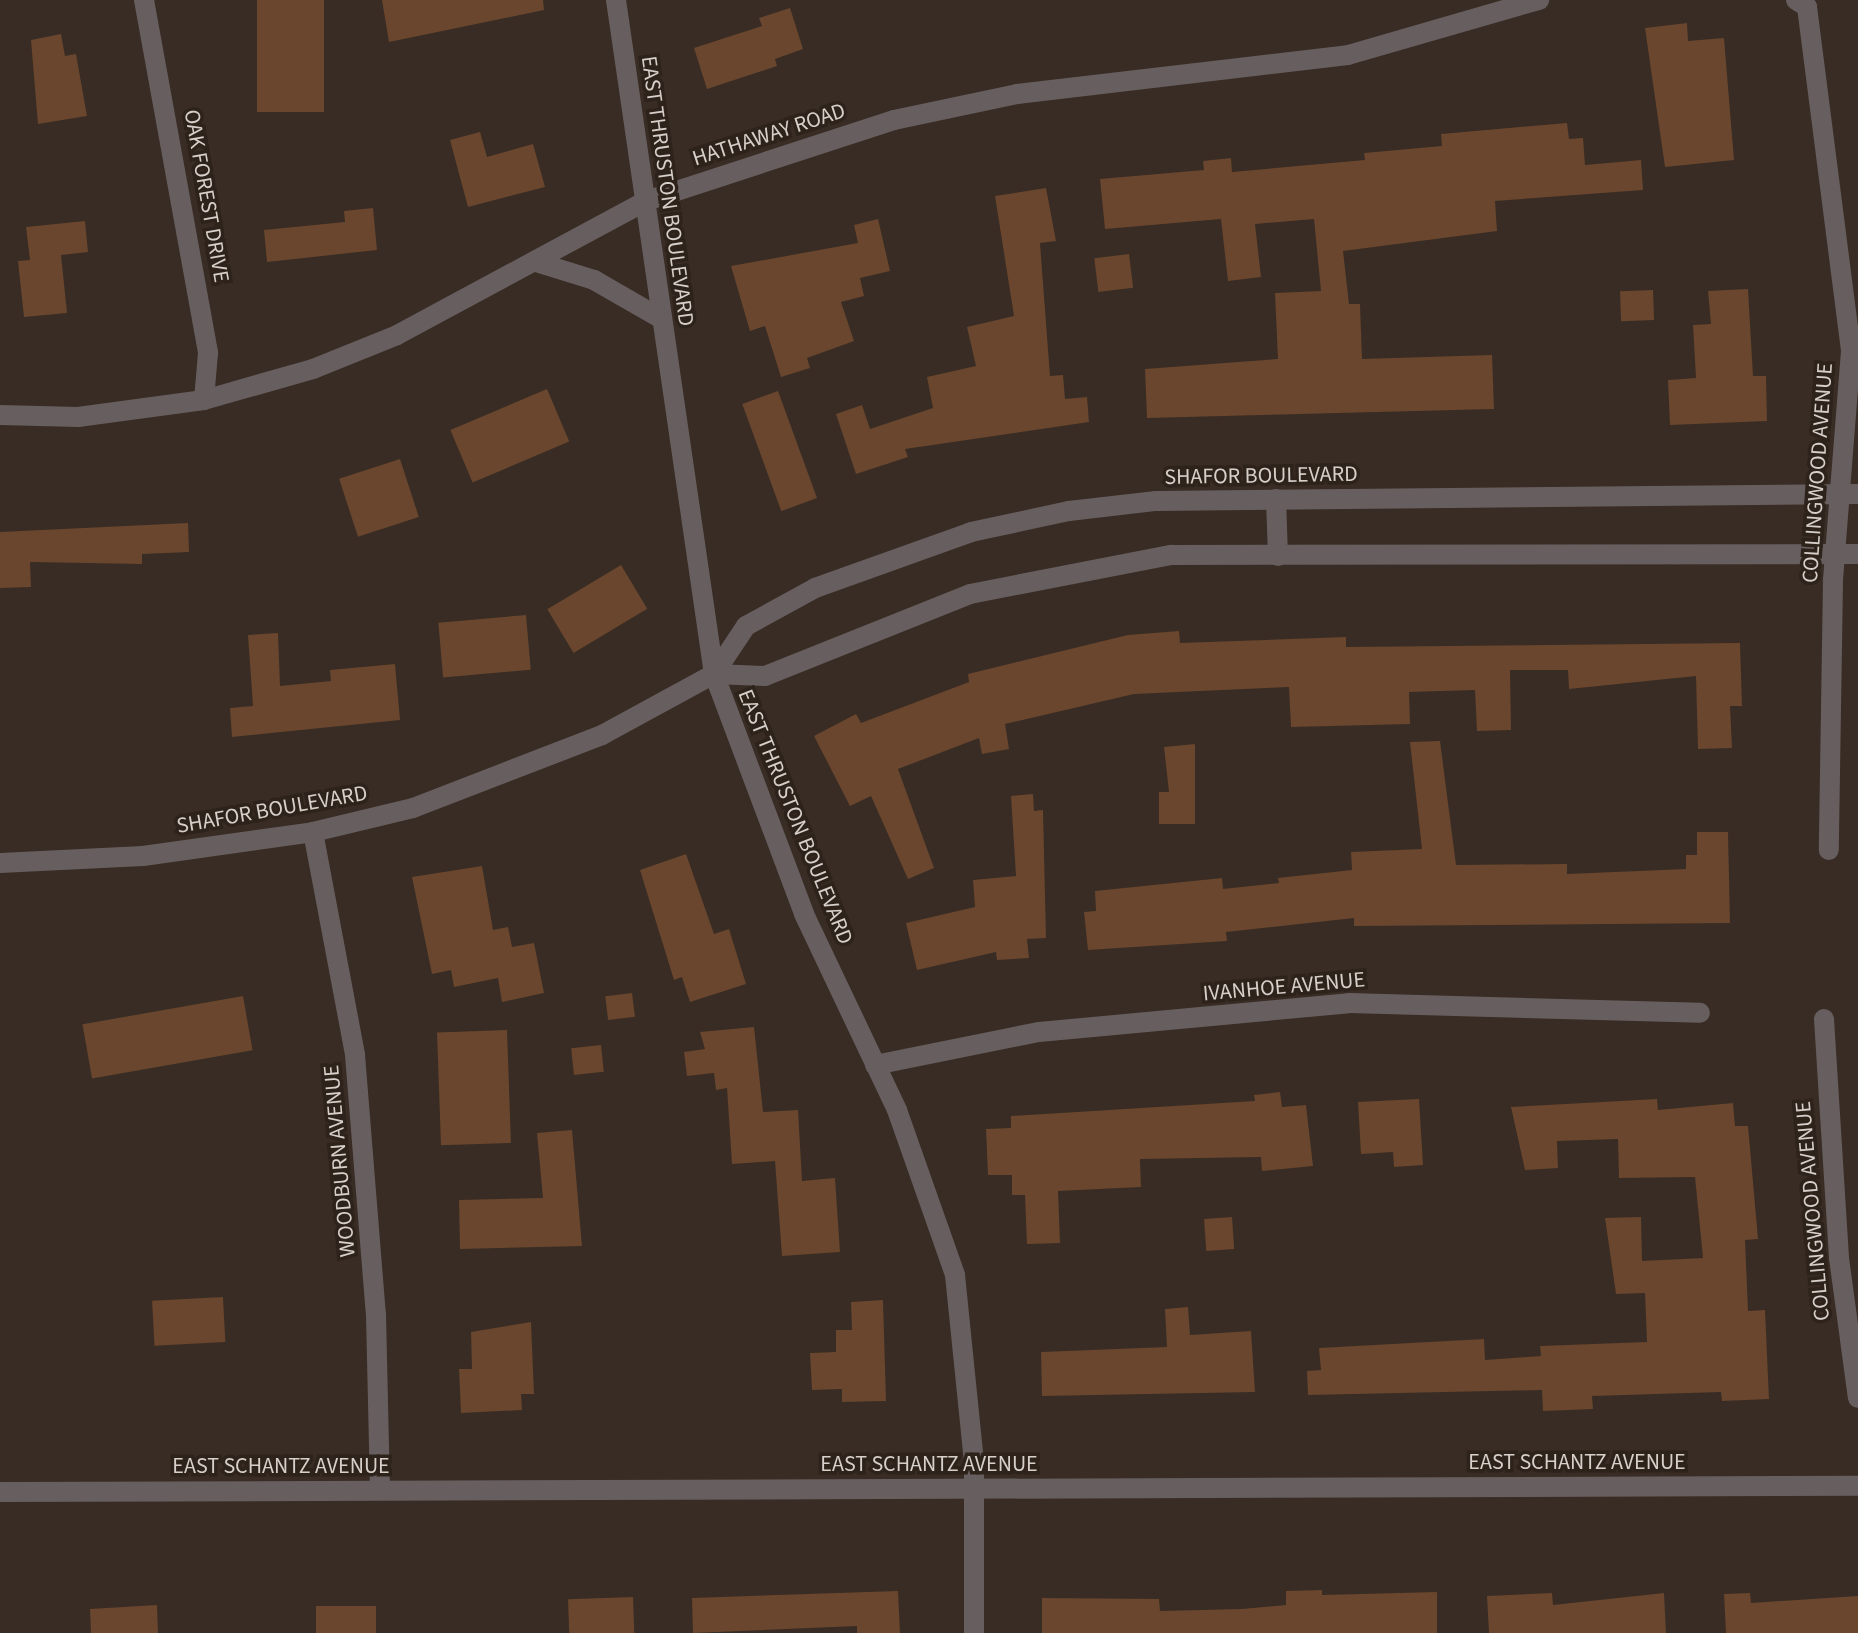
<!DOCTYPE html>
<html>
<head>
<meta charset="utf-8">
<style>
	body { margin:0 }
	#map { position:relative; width:1858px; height:1633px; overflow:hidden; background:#382c24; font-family:"Source Sans 3",sans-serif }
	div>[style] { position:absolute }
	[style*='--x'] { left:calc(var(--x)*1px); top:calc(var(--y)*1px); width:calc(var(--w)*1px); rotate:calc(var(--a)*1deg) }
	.building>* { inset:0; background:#69462d; transform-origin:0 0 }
	.minor>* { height:20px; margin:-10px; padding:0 10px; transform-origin:10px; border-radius:10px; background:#675f5f }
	span { translate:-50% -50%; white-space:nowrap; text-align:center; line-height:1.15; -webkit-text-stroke:7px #2e231b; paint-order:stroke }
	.street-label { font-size:22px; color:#d7cfca }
</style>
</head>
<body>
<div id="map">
	<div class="building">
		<div style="left:257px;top:0;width:67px;height:112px"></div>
		<div style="clip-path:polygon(382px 0,543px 0,544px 10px,389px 42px)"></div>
		<div style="clip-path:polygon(790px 8px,803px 49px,775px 59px,777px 66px,707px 89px,694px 48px,762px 26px,759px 18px)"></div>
		<div style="clip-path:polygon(1687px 23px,1688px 41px,1724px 38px,1734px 160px,1665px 167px,1645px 28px)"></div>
		<div style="clip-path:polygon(61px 34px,65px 56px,76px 54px,87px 116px,38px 124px,31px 40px)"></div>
		<div style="clip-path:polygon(1567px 123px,1569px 139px,1583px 138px,1585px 165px,1641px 160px,1643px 190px,1495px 201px,1497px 231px,1343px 251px,1349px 304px,1360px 304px,1362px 359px,1492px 355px,1494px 409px,1147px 418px,1145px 369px,1278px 359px,1275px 293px,1321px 291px,1314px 219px,1255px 224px,1261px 277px,1228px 281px,1221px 219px,1105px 229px,1100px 179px,1204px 170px,1203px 161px,1231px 158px,1232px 172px,1365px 160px,1364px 153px,1442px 146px,1441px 134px)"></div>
		<div style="clip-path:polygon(480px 132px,487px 157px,533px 144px,545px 187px,468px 207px,450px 140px)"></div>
		<div style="clip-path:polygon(1046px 188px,1056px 241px,1040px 243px,1050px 376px,1063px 375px,1065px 399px,1087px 397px,1089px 422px,905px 449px,908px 457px,856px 474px,836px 414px,862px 405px,870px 429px,933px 408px,927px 377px,976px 366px,967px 327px,1014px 316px,995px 196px)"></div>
		<div style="clip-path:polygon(373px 208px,377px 250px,267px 262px,264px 230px,345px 222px,344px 211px)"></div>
		<div style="clip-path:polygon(878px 219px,890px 271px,860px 278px,864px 296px,841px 302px,854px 341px,807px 358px,810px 368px,781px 377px,765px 326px,750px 331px,731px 266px,858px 243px,854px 225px)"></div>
		<div style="clip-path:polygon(85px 221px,88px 252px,61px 255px,67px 313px,24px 317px,18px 261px,30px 260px,26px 227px)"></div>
		<div style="left:1129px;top:254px;width:34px;height:35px;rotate:83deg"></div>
		<div style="clip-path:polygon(1748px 289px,1753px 376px,1766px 376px,1767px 421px,1670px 425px,1668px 380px,1696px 378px,1693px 325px,1711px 324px,1708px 291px)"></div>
		<div style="left:1653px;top:290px;width:30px;height:33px;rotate:88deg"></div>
		<div style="left:547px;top:389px;width:57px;height:105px;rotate:67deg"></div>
		<div style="left:778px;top:391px;width:114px;height:38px;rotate:70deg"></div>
		<div style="left:400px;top:459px;width:61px;height:64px;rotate:72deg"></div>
		<div style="clip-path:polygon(188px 523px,189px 552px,142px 554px,142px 564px,30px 562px,31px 587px,0 588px,0 532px)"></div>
		<div style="left:621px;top:565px;width:51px;height:86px;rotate:59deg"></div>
		<div style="left:526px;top:615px;width:55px;height:88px;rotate:85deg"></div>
		<div style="clip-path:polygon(1179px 631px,1180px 643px,1346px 637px,1346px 647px,1740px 643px,1742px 706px,1730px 706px,1732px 748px,1698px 749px,1696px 676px,1569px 689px,1568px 670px,1510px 670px,1511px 730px,1477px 731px,1475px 690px,1409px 692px,1410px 724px,1291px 727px,1289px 687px,1134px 694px,1005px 724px,1009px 749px,982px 754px,979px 738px,898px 769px,934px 868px,908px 879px,871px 796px,850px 806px,814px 736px,856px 714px,861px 723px,969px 682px,968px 674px,1128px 635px)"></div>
		<div style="clip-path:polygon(278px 633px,280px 686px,331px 681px,330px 670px,395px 664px,400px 720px,232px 737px,230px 708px,253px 706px,248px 635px)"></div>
		<div style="clip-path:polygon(1440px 741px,1456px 865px,1567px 864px,1567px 874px,1686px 869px,1686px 855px,1697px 855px,1697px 832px,1728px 832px,1730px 923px,1354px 926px,1354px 918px,1226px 932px,1227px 941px,1088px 950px,1084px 912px,1096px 911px,1095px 891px,1222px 878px,1223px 889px,1279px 883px,1278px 878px,1352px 870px,1351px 852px,1422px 849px,1410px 742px)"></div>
		<div style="clip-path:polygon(1195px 744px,1195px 824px,1159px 824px,1159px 792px,1169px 792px,1164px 747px)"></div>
		<div style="clip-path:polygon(1033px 794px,1034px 811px,1043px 810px,1046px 938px,1027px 939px,1029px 958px,997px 960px,996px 952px,917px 970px,906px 923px,975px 907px,973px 880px,1016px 876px,1011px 796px)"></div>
		<div style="clip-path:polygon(686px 854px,714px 934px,729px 929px,746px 984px,690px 1002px,682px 977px,674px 980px,640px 870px)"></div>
		<div style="clip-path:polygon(482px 866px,493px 930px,508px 927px,512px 947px,534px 943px,544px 993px,502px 1002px,498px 978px,454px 987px,451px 970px,432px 974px,412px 877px)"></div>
		<div style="left:632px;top:993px;width:24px;height:27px;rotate:83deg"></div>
		<div style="left:243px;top:996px;width:55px;height:163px;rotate:80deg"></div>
		<div style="clip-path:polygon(754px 1027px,763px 1112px,798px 1110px,802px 1181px,835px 1178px,840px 1252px,782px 1256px,775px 1161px,732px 1164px,727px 1088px,716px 1090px,714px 1073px,687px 1076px,684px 1052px,705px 1049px,700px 1032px)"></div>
		<div style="left:507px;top:1030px;width:113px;height:70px;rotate:88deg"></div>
		<div style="left:601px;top:1045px;width:27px;height:30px;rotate:84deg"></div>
		<div style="clip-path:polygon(1280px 1092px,1282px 1107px,1306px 1105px,1313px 1166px,1262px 1171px,1261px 1157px,1140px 1159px,1141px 1187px,1058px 1191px,1060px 1243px,1027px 1244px,1025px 1195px,1012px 1195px,1012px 1175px,988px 1175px,986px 1129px,1011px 1128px,1011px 1116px,1255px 1101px,1254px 1095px)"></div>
		<div style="clip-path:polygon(1419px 1099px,1423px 1165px,1394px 1167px,1393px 1152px,1361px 1154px,1358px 1102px)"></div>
		<div style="clip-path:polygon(1657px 1099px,1658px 1110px,1733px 1103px,1735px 1126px,1748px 1126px,1758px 1239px,1745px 1240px,1748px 1311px,1765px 1310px,1769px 1399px,1722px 1401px,1721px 1392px,1592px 1396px,1593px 1409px,1543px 1411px,1542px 1390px,1308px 1395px,1307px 1371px,1321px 1370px,1319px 1348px,1484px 1339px,1485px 1360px,1541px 1356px,1540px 1346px,1647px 1342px,1645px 1293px,1616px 1294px,1605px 1218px,1641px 1217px,1642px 1261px,1703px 1258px,1695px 1177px,1619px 1178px,1618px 1139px,1557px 1141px,1558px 1168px,1525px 1170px,1511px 1107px)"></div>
		<div style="clip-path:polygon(572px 1130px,582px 1246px,460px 1249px,459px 1200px,543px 1198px,537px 1133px)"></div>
		<div style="left:1232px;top:1217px;width:32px;height:28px;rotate:86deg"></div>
		<div style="left:223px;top:1297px;width:45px;height:71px;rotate:87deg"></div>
		<div style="clip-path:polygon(883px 1300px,886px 1401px,842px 1402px,842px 1389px,812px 1390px,810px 1353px,836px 1352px,836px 1330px,852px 1330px,851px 1302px)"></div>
		<div style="clip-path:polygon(1188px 1307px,1190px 1335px,1251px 1331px,1255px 1392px,1042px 1396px,1041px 1352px,1167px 1347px,1165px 1309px)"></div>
		<div style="clip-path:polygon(531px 1322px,534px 1394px,521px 1394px,522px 1410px,461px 1413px,459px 1369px,472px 1369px,471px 1332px)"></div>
		<div style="clip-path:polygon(1322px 1590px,1322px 1595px,1437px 1592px,1437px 1633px,1042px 1633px,1042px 1598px,1159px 1599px,1160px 1611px,1242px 1609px,1286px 1605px,1286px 1591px)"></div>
		<div style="clip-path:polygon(898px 1591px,900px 1633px,857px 1633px,857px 1626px,693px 1633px,692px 1598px)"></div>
		<div style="clip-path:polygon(1552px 1593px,1553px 1605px,1664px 1593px,1666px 1633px,1489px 1633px,1487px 1596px)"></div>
		<div style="clip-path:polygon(1750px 1593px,1751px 1603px,1858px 1596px,1858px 1633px,1726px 1633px,1724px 1594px)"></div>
		<div style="left:633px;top:1597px;width:36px;height:65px;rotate:88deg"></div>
		<div style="clip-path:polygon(157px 1605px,158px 1633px,91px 1633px,90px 1609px)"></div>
		<div style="left:316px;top:1606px;width:60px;height:27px"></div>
	</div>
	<div class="minor">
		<div style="--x:144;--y:0;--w:359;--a:79.7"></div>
		<div style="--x:208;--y:353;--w:47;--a:94.9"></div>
		<div style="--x:616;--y:0;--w:681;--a:81.73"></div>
		<div style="--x:714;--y:674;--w:256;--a:69.4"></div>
		<div style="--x:804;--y:914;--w:217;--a:64.6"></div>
		<div style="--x:897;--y:1110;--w:175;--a:70.6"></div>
		<div style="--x:955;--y:1275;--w:187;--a:84.2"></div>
		<div style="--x:974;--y:1461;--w:172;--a:90"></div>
		<div style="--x:1796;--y:0;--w:13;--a:32"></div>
		<div style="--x:1807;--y:7;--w:347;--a:82.7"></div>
		<div style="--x:1851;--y:351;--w:231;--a:94.5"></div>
		<div style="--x:1833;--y:581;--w:269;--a:90.9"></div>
		<div style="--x:536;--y:262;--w:61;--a:17.2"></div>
		<div style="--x:594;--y:280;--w:76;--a:29.9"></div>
		<div style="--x:0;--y:415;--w:78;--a:1.5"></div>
		<div style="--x:78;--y:417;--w:127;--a:-7.7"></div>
		<div style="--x:204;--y:400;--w:113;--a:-15.9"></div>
		<div style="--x:313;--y:369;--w:91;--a:-22"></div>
		<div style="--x:397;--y:335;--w:283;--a:-28.3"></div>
		<div style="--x:646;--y:201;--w:261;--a:-18.1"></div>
		<div style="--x:894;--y:120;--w:126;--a:-11.9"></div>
		<div style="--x:1017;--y:94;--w:333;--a:-6.7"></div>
		<div style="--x:1348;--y:55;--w:199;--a:-16.1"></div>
		<div style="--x:1276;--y:499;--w:57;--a:88"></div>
		<div style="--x:714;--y:674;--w:51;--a:2.2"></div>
		<div style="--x:765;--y:676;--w:221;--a:-21.8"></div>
		<div style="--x:970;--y:594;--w:205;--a:-11"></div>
		<div style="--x:1171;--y:555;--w:687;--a:-0.08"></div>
		<div style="--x:313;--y:832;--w:227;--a:79.3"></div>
		<div style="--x:355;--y:1055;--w:260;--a:85.4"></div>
		<div style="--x:376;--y:1314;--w:176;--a:88.7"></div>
		<div style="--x:0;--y:863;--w:143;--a:-2.8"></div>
		<div style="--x:143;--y:856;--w:172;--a:-8"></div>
		<div style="--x:313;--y:832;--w:103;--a:-13.5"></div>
		<div style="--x:413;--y:808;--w:203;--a:-21.1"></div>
		<div style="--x:602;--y:735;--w:128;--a:-28.6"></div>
		<div style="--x:714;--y:674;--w:58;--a:-56.3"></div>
		<div style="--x:746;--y:626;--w:79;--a:-28.8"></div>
		<div style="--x:815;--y:588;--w:166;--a:-19.7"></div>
		<div style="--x:971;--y:532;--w:100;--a:-12.1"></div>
		<div style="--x:1069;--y:511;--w:88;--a:-6.6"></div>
		<div style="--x:1156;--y:501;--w:702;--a:-0.57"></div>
		<div style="--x:1824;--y:1019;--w:239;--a:86.4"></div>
		<div style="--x:1839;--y:1258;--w:141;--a:82.3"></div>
		<div style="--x:875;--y:1065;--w:167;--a:-11.4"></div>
		<div style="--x:1039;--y:1032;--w:311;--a:-5.3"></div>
		<div style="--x:1349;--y:1003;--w:351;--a:1.6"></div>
		<div style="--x:0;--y:1492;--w:1858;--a:-0.19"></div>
	</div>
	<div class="street-label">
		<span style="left:769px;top:135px;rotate:-18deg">HATHAWAY ROAD</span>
		<span style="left:667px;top:191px;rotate:82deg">EAST THRUSTON BOULEVARD</span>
		<span style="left:206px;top:196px;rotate:80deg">OAK FOREST DRIVE</span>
		<span style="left:1818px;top:473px;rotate:-86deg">COLLINGWOOD AVENUE</span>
		<span style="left:1261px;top:476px;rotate:-1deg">SHAFOR BOULEVARD</span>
		<span style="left:272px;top:810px;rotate:-10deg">SHAFOR BOULEVARD</span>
		<span style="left:795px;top:817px;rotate:68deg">EAST THRUSTON BOULEVARD</span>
		<span style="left:1284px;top:987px;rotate:-5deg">IVANHOE AVENUE</span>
		<span style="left:340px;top:1161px;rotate:-95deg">WOODBURN AVENUE</span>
		<span style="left:1813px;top:1211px;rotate:-95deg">COLLINGWOOD AVENUE</span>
		<span style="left:1577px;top:1463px">EAST SCHANTZ AVENUE</span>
		<span style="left:929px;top:1465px">EAST SCHANTZ AVENUE</span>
		<span style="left:281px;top:1467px">EAST SCHANTZ AVENUE</span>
	</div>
</div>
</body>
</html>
